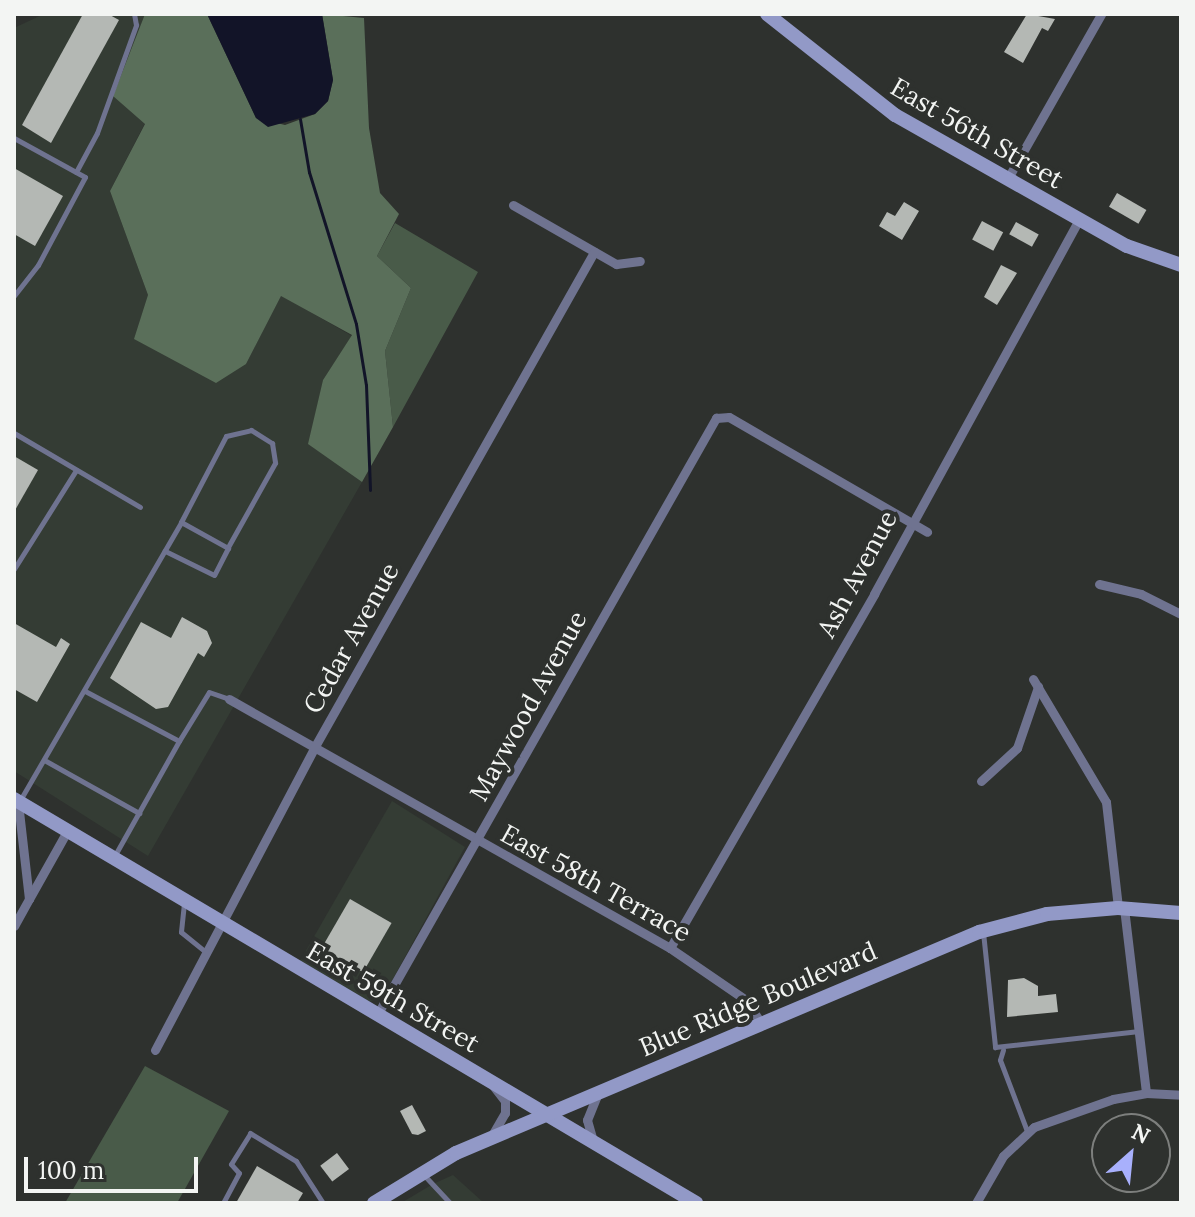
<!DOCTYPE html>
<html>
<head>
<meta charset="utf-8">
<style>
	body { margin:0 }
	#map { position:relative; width:1195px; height:1217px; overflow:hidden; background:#2e312e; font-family:Lora,serif }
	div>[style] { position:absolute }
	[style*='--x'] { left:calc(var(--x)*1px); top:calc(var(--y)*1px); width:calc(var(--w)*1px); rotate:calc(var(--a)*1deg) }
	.built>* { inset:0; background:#343c34 }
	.green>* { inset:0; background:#495b49 }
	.forest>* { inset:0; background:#5a6f5a }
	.water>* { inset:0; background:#121428 }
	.stream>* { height:3px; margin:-1.5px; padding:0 1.5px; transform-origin:1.5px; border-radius:1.5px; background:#121428 }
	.building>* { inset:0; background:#b4b8b4; transform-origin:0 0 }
	.lane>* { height:5px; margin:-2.5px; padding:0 2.5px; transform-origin:2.5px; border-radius:2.5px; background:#6f7390 }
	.street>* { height:9px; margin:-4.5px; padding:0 4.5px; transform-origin:4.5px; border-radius:4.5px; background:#6f7390 }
	.secondary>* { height:14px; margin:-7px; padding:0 7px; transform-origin:7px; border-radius:7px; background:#9299c7 }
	span { translate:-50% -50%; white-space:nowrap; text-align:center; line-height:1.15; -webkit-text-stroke:8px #2e312e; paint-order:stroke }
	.street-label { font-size:26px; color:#f3f5f3 }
	.frame { position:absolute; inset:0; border:16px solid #f3f5f3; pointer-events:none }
	.north { position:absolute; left:1091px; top:1113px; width:80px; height:80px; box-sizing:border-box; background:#2e312e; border:2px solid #7d7f7d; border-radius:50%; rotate:27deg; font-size:22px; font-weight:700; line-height:32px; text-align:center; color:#f3f5f3 }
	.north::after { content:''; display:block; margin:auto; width:28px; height:36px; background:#a8b0fc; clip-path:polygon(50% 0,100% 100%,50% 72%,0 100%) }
	.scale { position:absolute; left:24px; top:1157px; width:174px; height:36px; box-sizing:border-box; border:4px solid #f3f5f3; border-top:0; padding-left:10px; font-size:24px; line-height:28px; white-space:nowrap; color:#f3f5f3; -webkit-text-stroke:6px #2e312e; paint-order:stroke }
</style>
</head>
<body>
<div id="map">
	<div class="built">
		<div style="clip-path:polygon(44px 14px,145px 14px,114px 96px,145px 123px,110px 191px,148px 295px,246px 364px,281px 295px,352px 336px,323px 380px,309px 444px,362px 482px,148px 856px,14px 771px,14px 28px)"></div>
		<div style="clip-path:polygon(392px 801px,465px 847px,383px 997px,369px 1002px,300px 961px)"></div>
		<div style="clip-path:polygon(453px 1175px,484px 1203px,401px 1203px,433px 1184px)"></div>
	</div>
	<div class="green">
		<div style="clip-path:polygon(395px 223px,478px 272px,393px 427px,385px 351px,411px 288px,377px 256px)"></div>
		<div style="clip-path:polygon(145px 1066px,229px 1111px,177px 1203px,65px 1203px)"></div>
	</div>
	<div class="forest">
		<div style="clip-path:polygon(145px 14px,207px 14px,256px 118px,285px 125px,315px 114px,328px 101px,333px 80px,322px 14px,364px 18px,369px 128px,380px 193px,399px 214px,377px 256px,411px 288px,385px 351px,393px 427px,362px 482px,308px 444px,323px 380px,352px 335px,281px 296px,246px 364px,216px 383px,134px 339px,148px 295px,110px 191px,145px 124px,113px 96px)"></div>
	</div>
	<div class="water">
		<div style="clip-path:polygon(207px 14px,322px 14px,333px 80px,328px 101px,315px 114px,268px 127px,256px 118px)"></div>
	</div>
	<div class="stream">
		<div style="--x:300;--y:119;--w:54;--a:80.4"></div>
		<div style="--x:309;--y:172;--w:159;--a:72.8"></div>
		<div style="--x:356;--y:324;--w:62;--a:80.7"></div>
		<div style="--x:366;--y:385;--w:105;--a:87.8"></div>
	</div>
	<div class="building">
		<div style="clip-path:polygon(83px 14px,108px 14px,119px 20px,51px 143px,22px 125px)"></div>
		<div style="clip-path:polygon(1027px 14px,1055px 19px,1048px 31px,1042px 28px,1023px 63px,1004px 52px)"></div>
		<div style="clip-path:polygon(14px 168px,63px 196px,35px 246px,14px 234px)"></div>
		<div style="left:1117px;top:193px;width:34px;height:16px;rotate:30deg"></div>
		<div style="clip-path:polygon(904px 202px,919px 211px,902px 240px,879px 226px,887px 212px,895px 216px)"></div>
		<div style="left:982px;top:221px;width:24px;height:21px;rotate:28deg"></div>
		<div style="left:1016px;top:222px;width:26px;height:14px;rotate:29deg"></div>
		<div style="clip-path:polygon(1001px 265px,1017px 273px,997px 305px,984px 297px)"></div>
		<div style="clip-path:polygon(14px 456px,38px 470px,14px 512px)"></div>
		<div style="clip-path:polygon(182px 617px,207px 631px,212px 643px,204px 657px,198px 653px,168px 707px,156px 709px,110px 678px,141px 622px,171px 638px)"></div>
		<div style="clip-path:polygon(14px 623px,56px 647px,61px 638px,70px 644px,37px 702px,14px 689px)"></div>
		<div style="left:350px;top:899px;width:48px;height:57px;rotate:30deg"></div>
		<div style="clip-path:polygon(1024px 978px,1038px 986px,1038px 996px,1056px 994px,1058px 1012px,1007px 1017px,1008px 980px)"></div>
		<div style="clip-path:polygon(412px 1105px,426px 1131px,418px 1135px,412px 1134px,400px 1111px)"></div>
		<div style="left:337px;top:1153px;width:20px;height:21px;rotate:53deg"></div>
		<div style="clip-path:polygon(257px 1166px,303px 1193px,297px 1203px,236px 1203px)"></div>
	</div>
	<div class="lane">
		<div style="--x:14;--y:138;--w:81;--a:28.8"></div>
		<div style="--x:85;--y:177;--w:100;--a:118.1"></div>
		<div style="--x:38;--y:265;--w:39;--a:128"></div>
		<div style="--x:76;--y:172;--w:44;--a:-61.7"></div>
		<div style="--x:97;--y:133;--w:115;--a:-70.1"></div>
		<div style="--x:136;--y:25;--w:11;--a:-100"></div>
		<div style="--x:14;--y:433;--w:146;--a:30.4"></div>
		<div style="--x:181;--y:522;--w:97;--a:-62.4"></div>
		<div style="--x:226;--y:436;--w:26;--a:-13"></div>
		<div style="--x:251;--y:430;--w:25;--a:32"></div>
		<div style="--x:272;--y:443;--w:20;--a:81"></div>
		<div style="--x:275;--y:463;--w:96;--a:119.2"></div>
		<div style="--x:14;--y:569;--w:117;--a:-57.9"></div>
		<div style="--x:85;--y:691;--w:106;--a:28"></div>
		<div style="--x:179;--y:741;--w:57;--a:-58.5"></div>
		<div style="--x:209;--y:692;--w:21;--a:19"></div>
		<div style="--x:46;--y:761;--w:107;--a:29.2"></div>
		<div style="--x:19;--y:802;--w:323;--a:-59.9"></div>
		<div style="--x:181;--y:522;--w:54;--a:29"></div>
		<div style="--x:228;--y:548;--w:30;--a:117"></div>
		<div style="--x:214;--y:575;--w:55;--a:-153.9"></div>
		<div style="--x:115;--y:855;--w:131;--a:-60.7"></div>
		<div style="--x:184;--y:903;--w:29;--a:96"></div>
		<div style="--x:181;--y:932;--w:32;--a:39"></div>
		<div style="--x:983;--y:932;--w:116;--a:84"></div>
		<div style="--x:995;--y:1047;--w:145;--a:-6.3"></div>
		<div style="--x:1003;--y:1050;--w:10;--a:107"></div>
		<div style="--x:1000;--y:1060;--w:76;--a:69.2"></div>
		<div style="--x:423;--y:1174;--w:40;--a:47"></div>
		<div style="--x:223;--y:1203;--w:34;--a:-62"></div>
		<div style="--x:239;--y:1173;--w:12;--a:-132"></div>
		<div style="--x:231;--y:1164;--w:36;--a:-58"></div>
		<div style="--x:250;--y:1133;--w:54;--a:31.3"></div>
		<div style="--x:296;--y:1161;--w:50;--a:57.3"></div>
	</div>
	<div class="street">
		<div style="--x:1008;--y:178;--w:189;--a:-60.4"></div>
		<div style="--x:513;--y:205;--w:119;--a:29.8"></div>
		<div style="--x:616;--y:264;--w:24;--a:-7"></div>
		<div style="--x:1099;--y:584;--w:43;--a:13.4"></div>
		<div style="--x:1141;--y:594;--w:45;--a:26.6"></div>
		<div style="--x:1033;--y:679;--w:143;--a:59.3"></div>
		<div style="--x:1106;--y:802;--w:107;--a:83.5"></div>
		<div style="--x:229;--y:699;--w:506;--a:29.45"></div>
		<div style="--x:670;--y:948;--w:92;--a:34.4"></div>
		<div style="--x:746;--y:1000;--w:30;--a:57"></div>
		<div style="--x:981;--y:781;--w:49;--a:-42.5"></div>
		<div style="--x:1017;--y:748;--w:65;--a:-71"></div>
		<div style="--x:29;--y:899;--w:76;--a:-60.7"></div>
		<div style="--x:1124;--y:908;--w:186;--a:83.2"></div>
		<div style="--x:14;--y:926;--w:31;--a:-61"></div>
		<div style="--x:29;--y:899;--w:98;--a:-96.5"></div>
		<div style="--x:670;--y:948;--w:409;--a:-60"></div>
		<div style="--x:874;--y:594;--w:427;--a:-61.3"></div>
		<div style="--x:377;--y:1015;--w:687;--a:-60.41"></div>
		<div style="--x:716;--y:418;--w:13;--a:-4"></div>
		<div style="--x:729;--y:417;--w:229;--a:30.1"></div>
		<div style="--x:155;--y:1050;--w:341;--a:-62.2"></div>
		<div style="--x:314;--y:748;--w:570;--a:-60.55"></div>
		<div style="--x:491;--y:1137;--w:28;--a:-60"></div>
		<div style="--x:505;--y:1113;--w:12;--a:-90"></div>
		<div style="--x:505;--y:1101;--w:18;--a:-128"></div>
		<div style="--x:593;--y:1141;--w:22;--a:-106"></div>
		<div style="--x:587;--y:1120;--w:27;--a:-68"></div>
		<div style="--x:976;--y:1203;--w:54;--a:-60.1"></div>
		<div style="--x:1003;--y:1156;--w:42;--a:-43.1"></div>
		<div style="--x:1034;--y:1127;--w:84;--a:-19.5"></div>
		<div style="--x:1113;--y:1099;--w:34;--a:-10"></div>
		<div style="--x:1146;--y:1093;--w:35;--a:3"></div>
	</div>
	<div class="secondary">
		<div style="--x:767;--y:14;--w:163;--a:38.3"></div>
		<div style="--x:895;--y:115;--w:266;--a:29.5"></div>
		<div style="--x:1127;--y:246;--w:57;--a:19.4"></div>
		<div style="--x:14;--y:799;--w:793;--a:30.64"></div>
		<div style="--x:374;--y:1203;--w:96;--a:-31.4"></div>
		<div style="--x:456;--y:1153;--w:568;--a:-22.91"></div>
		<div style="--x:979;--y:932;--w:70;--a:-14.8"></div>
		<div style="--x:1047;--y:914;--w:71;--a:-4.8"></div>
		<div style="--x:1118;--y:908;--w:63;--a:4.5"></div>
	</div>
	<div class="street-label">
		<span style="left:977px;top:133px;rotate:30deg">East 56th Street</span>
		<span style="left:857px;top:574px;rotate:-62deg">Ash Avenue</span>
		<span style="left:351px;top:638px;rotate:-61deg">Cedar Avenue</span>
		<span style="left:528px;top:706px;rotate:-61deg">Maywood Avenue</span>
		<span style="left:596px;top:883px;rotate:29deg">East 58th Terrace</span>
		<span style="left:393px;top:997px;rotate:30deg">East 59th Street</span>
		<span style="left:758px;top:999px;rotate:-23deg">Blue Ridge Boulevard</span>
	</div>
	<div class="frame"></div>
	<div class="north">N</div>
	<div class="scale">100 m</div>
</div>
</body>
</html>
